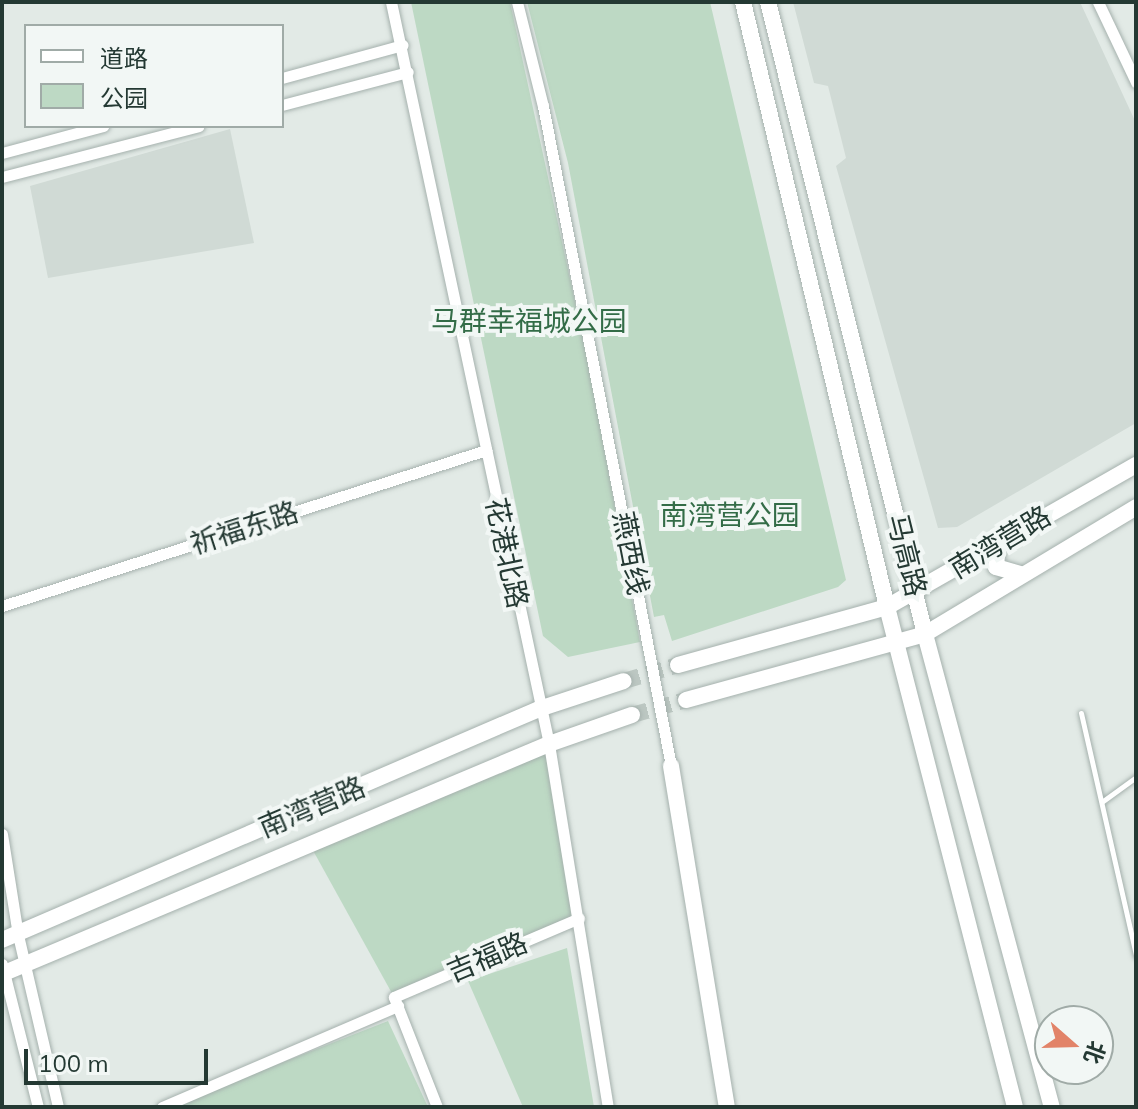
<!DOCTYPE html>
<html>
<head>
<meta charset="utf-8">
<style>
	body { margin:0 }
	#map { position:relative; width:1138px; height:1109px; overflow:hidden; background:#e2eae6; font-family:Mulish,"Noto Sans SC",sans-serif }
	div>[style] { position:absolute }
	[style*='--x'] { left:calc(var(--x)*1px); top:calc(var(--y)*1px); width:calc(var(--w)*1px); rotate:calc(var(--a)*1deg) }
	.built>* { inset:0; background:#d0dad5 }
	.green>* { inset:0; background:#bdd9c4 }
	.secondary-tunnel>* { height:16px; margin-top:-8px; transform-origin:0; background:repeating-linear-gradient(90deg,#bcc7c2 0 16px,transparent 0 24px) }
	.roads { filter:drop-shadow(0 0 2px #a5b1ad) drop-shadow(0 0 2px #a5b1ad) }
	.lane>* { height:5px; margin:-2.5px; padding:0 2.5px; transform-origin:2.5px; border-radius:2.5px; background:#fff }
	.street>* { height:11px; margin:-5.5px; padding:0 5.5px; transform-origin:5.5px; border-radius:5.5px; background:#fff }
	.secondary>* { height:16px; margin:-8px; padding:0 8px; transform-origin:8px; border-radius:8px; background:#fff }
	span { translate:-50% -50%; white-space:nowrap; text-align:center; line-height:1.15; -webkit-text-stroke:8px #f2f7f5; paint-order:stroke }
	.park-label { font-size:28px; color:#336c47 }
	.street-label { font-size:28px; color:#243933 }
	.frame { position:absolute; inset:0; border:4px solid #243933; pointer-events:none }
	.legend { position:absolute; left:24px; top:24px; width:260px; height:104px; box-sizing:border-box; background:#f2f7f5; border:2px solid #a0aba7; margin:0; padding:10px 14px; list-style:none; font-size:24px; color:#243933 }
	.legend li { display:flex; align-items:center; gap:16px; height:40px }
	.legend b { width:40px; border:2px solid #a0aba7 }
	.north { position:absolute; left:1034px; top:1005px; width:80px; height:80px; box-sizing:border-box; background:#f2f7f5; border:2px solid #a0aba7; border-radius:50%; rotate:110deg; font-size:22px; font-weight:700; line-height:32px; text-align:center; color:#243933 }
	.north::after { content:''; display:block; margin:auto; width:28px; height:36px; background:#e28368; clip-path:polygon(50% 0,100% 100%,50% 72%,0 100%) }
	.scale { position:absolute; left:24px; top:1049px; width:184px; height:36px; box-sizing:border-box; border:4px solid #243933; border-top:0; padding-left:10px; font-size:24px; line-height:28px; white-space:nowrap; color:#243933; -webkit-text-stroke:6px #f2f7f5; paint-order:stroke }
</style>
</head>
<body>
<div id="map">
	<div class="built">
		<div style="clip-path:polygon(793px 2px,1080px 2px,1136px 123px,1136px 423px,957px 527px,938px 528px,836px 166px,846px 158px,828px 86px,814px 83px)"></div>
		<div style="clip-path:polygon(230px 129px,254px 243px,48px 278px,30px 186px)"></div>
	</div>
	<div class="green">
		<div style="clip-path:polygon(411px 2px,510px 2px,587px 357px,640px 642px,568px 657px,543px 636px)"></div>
		<div style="clip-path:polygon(527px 2px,710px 2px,846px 580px,838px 587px,672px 641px,664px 615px,654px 617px,568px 163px)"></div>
		<div style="clip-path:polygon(549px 744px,579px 918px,394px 997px,310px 845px)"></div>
		<div style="clip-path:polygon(567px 948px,594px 1107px,523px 1107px,468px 981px)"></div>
		<div style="clip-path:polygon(388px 1021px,428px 1107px,169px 1107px)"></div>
	</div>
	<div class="secondary-tunnel">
		<div style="--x:624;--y:681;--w:56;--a:-16.5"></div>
		<div style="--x:632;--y:715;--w:56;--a:-15.5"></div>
	</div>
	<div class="roads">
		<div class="lane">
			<div style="--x:1081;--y:713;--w:249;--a:77.2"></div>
			<div style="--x:1103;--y:801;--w:41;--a:-36"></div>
		</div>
		<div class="street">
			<div style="--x:391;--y:2;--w:759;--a:77.98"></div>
			<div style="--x:549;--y:744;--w:368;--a:80.8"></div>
			<div style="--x:517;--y:2;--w:107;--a:76"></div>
			<div style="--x:543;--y:106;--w:672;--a:79.02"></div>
			<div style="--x:1098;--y:2;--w:89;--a:64.6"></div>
			<div style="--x:282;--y:78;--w:125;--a:-15.3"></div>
			<div style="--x:282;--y:105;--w:130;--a:-14.7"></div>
			<div style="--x:2;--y:153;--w:105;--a:-15"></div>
			<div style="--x:2;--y:177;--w:203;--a:-14.5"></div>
			<div style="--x:2;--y:606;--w:509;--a:-17.86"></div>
			<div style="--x:2;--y:834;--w:102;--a:81"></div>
			<div style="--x:18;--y:935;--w:177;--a:76.9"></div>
			<div style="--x:2;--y:964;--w:147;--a:75.9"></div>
			<div style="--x:162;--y:1107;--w:257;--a:-23.2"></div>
			<div style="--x:437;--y:1107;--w:118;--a:-111.4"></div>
			<div style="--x:394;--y:997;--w:201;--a:-23.1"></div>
		</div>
		<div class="secondary">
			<div style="--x:743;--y:2;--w:622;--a:76.61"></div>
			<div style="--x:887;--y:607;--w:516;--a:75.64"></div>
			<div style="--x:768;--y:2;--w:651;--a:76.05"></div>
			<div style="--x:925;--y:634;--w:490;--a:75"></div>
			<div style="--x:998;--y:540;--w:27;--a:94"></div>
			<div style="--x:996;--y:567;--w:25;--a:16"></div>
			<div style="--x:678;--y:665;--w:217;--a:-15.5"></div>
			<div style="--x:887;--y:607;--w:287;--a:-29.7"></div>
			<div style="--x:686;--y:700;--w:248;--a:-15.4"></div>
			<div style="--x:925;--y:634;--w:246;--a:-31"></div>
			<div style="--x:671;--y:766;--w:346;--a:80.7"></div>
			<div style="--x:2;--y:940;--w:585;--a:-23.28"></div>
			<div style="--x:539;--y:709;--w:89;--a:-18.2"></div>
			<div style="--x:2;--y:974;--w:593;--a:-22.81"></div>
			<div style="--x:549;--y:744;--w:88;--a:-19.3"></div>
		</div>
	</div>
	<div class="park-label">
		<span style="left:529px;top:321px">马群幸福城公园</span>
		<span style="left:730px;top:515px">南湾营公园</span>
	</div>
	<div class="street-label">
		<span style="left:244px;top:528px;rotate:-18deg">祈福东路</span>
		<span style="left:1000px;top:542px;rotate:-31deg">南湾营路</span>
		<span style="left:507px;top:553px;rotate:78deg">花港北路</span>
		<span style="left:631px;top:553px;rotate:79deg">燕西线</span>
		<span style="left:907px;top:555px;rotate:76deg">马高路</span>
		<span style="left:312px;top:807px;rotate:-23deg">南湾营路</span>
		<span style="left:487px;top:957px;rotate:-23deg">吉福路</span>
	</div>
	<div class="frame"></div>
	<ul class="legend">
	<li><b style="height:10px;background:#fff"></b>道路</li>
	<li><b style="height:22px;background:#bdd9c4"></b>公园</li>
	</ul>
	<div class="north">北</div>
	<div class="scale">100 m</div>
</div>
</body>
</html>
